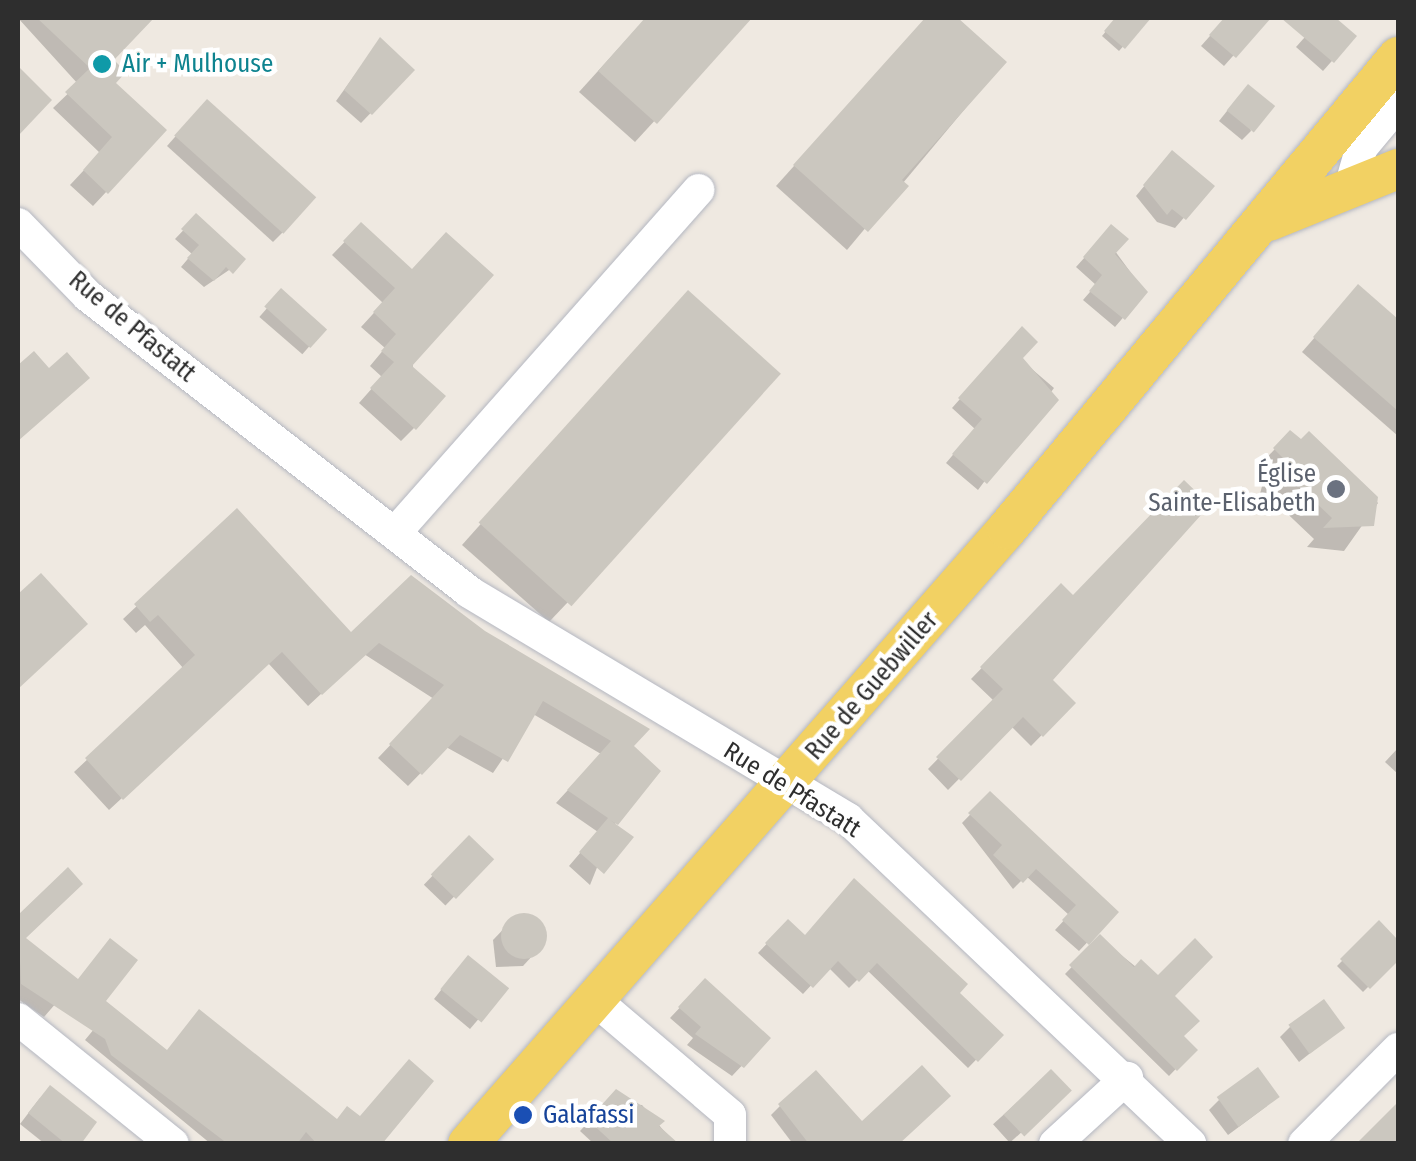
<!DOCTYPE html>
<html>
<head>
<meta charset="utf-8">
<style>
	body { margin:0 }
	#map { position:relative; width:1416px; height:1161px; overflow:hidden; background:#efe9e1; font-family:"Fira Sans Condensed",sans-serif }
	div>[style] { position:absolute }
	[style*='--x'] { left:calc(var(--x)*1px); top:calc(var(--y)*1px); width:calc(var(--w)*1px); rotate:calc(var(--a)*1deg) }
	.shadow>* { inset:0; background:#0003; transform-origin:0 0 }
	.building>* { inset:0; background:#cbc7bf; transform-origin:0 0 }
	.round { border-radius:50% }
	.roads { filter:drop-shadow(0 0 2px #b4b7c1) drop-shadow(0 0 2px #b4b7c1) }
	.minor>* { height:32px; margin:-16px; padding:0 16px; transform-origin:16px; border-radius:16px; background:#fff }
	.major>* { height:40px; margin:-20px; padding:0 20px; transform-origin:20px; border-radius:20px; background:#f2d163 }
	.dots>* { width:28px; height:28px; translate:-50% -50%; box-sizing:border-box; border:5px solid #fff; border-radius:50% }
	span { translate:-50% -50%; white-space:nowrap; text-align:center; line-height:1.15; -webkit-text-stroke:9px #fff; paint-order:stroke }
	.culture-label { font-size:25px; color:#0d838f }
	.left { translate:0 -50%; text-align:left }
	.street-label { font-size:25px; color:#2e2e2e }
	.worship-label { font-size:25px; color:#5b616d }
	.right { translate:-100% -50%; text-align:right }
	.transit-label { font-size:25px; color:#164399 }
	.frame { position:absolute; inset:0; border:20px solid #2e2e2e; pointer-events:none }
</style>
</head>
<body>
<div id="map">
	<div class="shadow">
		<div style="clip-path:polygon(18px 18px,151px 18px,110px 60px,112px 83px,164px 130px,93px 206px,70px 185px,100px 153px,53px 108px,78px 84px)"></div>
		<div style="clip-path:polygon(646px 18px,749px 18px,635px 142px,579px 92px)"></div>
		<div style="clip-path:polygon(927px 18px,954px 18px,1004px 62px,847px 250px,776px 186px)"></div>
		<div style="clip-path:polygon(1117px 18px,1140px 27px,1119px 51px,1102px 36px)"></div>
		<div style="clip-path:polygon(1226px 18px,1257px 29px,1224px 66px,1201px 46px)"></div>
		<div style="clip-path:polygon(1322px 18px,1354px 36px,1323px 71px,1296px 47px)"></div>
		<div style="clip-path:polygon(380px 40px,412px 70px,361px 123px,336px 101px)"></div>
		<div style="clip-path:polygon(1239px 96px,1251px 131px,1242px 140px,1219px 121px)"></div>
		<div style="clip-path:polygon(197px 112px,283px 232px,273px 242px,167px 146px)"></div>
		<div style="clip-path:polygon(1164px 162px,1211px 186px,1175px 228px,1157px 222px,1136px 196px)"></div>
		<div style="clip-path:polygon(196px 217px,235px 266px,204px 287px,181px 267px,192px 254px,175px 239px)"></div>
		<div style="clip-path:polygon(361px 225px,411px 272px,414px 428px,401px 441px,359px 403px,382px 377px,370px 366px,385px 348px,361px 327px,383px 303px,332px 255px)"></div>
		<div style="clip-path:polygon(1104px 236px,1145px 292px,1115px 327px,1083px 300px,1096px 285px,1076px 267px)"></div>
		<div style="clip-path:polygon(1358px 288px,1398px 323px,1398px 436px,1302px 352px)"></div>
		<div style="left:281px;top:292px;width:57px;height:33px;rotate:41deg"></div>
		<div style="clip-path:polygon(668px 314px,568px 602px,549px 622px,462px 545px)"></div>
		<div style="clip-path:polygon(1014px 338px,1019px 358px,1054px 388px,978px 490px,946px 463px,975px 429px,952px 408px)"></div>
		<div style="clip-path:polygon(1290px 433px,1300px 443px,1309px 434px,1378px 503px,1344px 551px,1307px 547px,1314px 539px,1274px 501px,1258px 501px,1264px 479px,1255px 470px)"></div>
		<div style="clip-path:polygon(237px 512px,351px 635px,411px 578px,658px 771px,614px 825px,590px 885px,569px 866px,598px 832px,556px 803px,601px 754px,533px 714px,493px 773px,446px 747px,408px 786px,378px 758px,434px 699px,364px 654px,308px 706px,268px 663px,109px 810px,74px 772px,184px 669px,145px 625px,136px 633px,123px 619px)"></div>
		<div style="clip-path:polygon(1061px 586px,1050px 681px,1073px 703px,1031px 746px,1011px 726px,948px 790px,928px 769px,994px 701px,971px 679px)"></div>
		<div style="clip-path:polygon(1398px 748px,1398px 774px,1385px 762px)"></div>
		<div style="clip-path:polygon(990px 794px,1116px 912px,1079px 951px,1055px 930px,1069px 915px,1026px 876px,1013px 889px,962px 823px)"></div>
		<div style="left:469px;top:838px;width:30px;height:65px;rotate:44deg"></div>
		<div style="clip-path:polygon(68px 871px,22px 938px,76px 980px,44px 1017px,18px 999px,18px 918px)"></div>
		<div style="clip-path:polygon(847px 889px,1000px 1035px,968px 1068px,867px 970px,849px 988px,828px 967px,803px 994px,758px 953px,788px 922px,804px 938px)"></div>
		<div style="clip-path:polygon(517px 915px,532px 915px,545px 942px,523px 966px,496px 967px,493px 940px)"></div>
		<div style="clip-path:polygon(1379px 924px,1398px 943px,1398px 957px,1363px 992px,1337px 966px)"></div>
		<div style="clip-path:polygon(1100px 938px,1172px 996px,1181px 1036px,1194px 1050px,1169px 1076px,1065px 974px)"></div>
		<div style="clip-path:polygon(460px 966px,505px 988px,470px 1029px,434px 999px)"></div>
		<div style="clip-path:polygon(705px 981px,768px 1038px,732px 1076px,687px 1045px,693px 1038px,670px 1018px)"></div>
		<div style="clip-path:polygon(104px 1017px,166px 1052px,380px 1144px,211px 1144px,85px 1040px)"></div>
		<div style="clip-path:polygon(1290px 1027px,1342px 1028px,1299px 1062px,1280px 1037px)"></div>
		<div style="left:1051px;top:1072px;width:25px;height:78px;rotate:48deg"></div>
		<div style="clip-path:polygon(40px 1098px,77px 1144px,45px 1144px,20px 1124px)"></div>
		<div style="clip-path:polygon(1219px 1100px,1267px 1106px,1228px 1135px,1209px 1110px)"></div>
		<div style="clip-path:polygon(607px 1102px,642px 1105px,675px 1144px,594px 1144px,580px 1131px)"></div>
		<div style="clip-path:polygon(780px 1106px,862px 1125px,887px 1144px,793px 1144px,771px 1115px)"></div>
	</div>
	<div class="building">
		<div style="clip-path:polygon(37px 18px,154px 18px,114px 60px,126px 72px,116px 83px,167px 130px,108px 194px,83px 170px,112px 137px,65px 92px,90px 68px)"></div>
		<div style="clip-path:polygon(645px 18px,752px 18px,657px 124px,598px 71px)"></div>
		<div style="clip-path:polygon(925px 18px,958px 18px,1007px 62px,902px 180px,909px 186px,868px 232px,793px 165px)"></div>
		<div style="clip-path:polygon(1115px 18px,1151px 18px,1125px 49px,1104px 31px)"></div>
		<div style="clip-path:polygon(1224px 18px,1271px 18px,1236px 58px,1209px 35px)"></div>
		<div style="clip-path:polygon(1281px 18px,1336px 18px,1357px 36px,1334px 63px)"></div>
		<div style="clip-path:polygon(380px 37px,415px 70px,372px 115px,344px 90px)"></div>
		<div style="clip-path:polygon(18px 66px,52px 100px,18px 136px)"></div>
		<div style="left:1248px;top:84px;width:35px;height:34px;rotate:39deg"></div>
		<div style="left:207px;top:99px;width:147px;height:49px;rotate:42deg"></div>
		<div style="clip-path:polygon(1172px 150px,1215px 186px,1186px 220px,1172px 209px,1167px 215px,1143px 185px)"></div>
		<div style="clip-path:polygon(196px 213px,246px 259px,233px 274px,226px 267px,214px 281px,187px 258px,199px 245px,181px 229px)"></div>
		<div style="clip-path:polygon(361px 222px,412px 269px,446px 232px,494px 275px,412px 366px,446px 396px,416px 430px,370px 388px,394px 362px,381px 351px,396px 334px,373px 312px,395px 288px,343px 241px)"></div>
		<div style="clip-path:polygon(1111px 224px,1129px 239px,1115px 254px,1148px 292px,1125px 320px,1089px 291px,1102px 275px,1083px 257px)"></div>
		<div style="clip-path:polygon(1358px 284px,1398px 319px,1398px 411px,1313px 337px)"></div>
		<div style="left:281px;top:288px;width:62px;height:25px;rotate:42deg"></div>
		<div style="left:688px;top:290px;width:125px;height:313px;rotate:42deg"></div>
		<div style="clip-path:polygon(1022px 326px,1038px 342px,1023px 358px,1059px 400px,987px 484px,952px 454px,982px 419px,958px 398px)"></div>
		<div style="clip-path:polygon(34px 351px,49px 368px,67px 352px,90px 378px,18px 441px,18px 365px)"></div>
		<div style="clip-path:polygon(1290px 430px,1301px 439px,1309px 431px,1378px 497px,1374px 526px,1323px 528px,1332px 518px,1294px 482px,1276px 482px,1283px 458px,1273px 448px)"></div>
		<div style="clip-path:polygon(1184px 480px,1210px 505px,1053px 680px,1076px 703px,1043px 737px,1023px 717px,961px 781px,936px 757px,1003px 689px,980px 667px,1061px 583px,1073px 595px)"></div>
		<div style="clip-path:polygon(237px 508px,351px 632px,411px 575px,485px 631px,650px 729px,634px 746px,661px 771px,618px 825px,610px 820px,634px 837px,604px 874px,579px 852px,608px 818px,567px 790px,611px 741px,543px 701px,508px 762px,460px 735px,422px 775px,389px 744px,444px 685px,379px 643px,322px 695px,282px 652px,123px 800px,85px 758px,195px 655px,158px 615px,150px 622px,134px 604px)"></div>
		<div style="clip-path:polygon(41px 573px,88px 624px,18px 689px,18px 594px)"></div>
		<div style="clip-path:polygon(990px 791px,1119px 912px,1089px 945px,1062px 920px,1076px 905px,1036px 869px,1023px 883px,993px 855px,1002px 845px,968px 813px)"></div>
		<div style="left:469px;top:835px;width:35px;height:55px;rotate:44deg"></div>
		<div style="clip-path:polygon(68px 867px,83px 884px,26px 938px,78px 979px,110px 938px,138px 960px,106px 1001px,167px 1050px,199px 1009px,337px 1119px,347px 1106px,360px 1116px,409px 1059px,434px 1081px,382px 1144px,317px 1144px,306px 1132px,297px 1144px,228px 1144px,111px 1055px,105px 1039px,21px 984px,18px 915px)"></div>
		<div style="clip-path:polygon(854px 878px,968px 984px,960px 993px,1004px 1035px,978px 1062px,877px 963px,859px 982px,838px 961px,813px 988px,765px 943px,788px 919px,805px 935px)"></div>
		<div class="round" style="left:501px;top:913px;width:46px;height:46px"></div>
		<div style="clip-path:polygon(1379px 920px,1398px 940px,1398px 961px,1370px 989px,1340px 959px)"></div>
		<div style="clip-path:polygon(1100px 934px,1134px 967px,1141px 959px,1158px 975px,1195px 938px,1213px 957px,1175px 996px,1200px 1021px,1184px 1036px,1198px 1050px,1177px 1071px,1069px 965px)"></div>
		<div style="left:468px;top:955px;width:53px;height:44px;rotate:39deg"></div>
		<div style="clip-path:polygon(705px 978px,771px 1038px,744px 1068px,695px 1034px,701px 1027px,678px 1007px)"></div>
		<div style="left:1324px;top:999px;width:36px;height:44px;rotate:54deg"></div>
		<div style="clip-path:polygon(922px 1065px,951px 1096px,899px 1144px,809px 1144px,778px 1104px,816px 1070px,862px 1121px)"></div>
		<div style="left:1258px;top:1067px;width:37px;height:51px;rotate:54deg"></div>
		<div style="left:1051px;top:1069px;width:30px;height:66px;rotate:46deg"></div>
		<div style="clip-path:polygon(50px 1085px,97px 1122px,81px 1144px,66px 1144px,28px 1113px)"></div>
		<div style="clip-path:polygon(616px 1089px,665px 1121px,659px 1126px,679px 1144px,614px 1144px,588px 1120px)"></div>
		<div style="clip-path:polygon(1398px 1102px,1398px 1144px,1356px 1144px)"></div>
	</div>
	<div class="roads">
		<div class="minor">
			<div style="--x:1352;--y:181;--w:35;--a:-74"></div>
			<div style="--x:1362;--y:147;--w:56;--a:-50.1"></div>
			<div style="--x:18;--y:224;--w:100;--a:45.8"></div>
			<div style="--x:88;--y:296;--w:482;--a:37.8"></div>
			<div style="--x:469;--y:592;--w:442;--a:30.9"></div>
			<div style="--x:848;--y:819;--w:472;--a:43.5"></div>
			<div style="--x:395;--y:533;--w:458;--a:-48.5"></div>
			<div style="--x:595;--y:1000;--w:177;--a:40.4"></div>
			<div style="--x:730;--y:1115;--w:29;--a:90"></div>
			<div style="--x:18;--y:1019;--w:199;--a:38.9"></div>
			<div style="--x:1055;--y:1144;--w:98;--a:-42.5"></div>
			<div style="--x:1304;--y:1144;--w:134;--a:-45.3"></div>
		</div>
		<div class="major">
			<div style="--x:1269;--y:221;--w:139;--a:-22"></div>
			<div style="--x:468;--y:1144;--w:818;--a:-48.77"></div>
			<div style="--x:1007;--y:529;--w:613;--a:-50.36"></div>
		</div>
	</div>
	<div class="dots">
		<div style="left:102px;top:64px;background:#0f9aa8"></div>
		<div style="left:1336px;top:489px;background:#6b7280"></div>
		<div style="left:523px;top:1115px;background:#1a4fb4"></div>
	</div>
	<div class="culture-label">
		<span class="left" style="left:122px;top:64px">Air + Mulhouse</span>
	</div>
	<div class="street-label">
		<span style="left:132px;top:327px;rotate:40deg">Rue de Pfastatt</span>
		<span style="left:872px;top:686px;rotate:-49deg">Rue de Guebwiller</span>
		<span style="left:792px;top:790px;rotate:32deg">Rue de Pfastatt</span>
	</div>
	<div class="worship-label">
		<span class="right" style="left:1316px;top:489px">Église<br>Sainte-Elisabeth</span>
	</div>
	<div class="transit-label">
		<span class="left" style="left:543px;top:1115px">Galafassi</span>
	</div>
	<div class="frame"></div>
</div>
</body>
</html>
